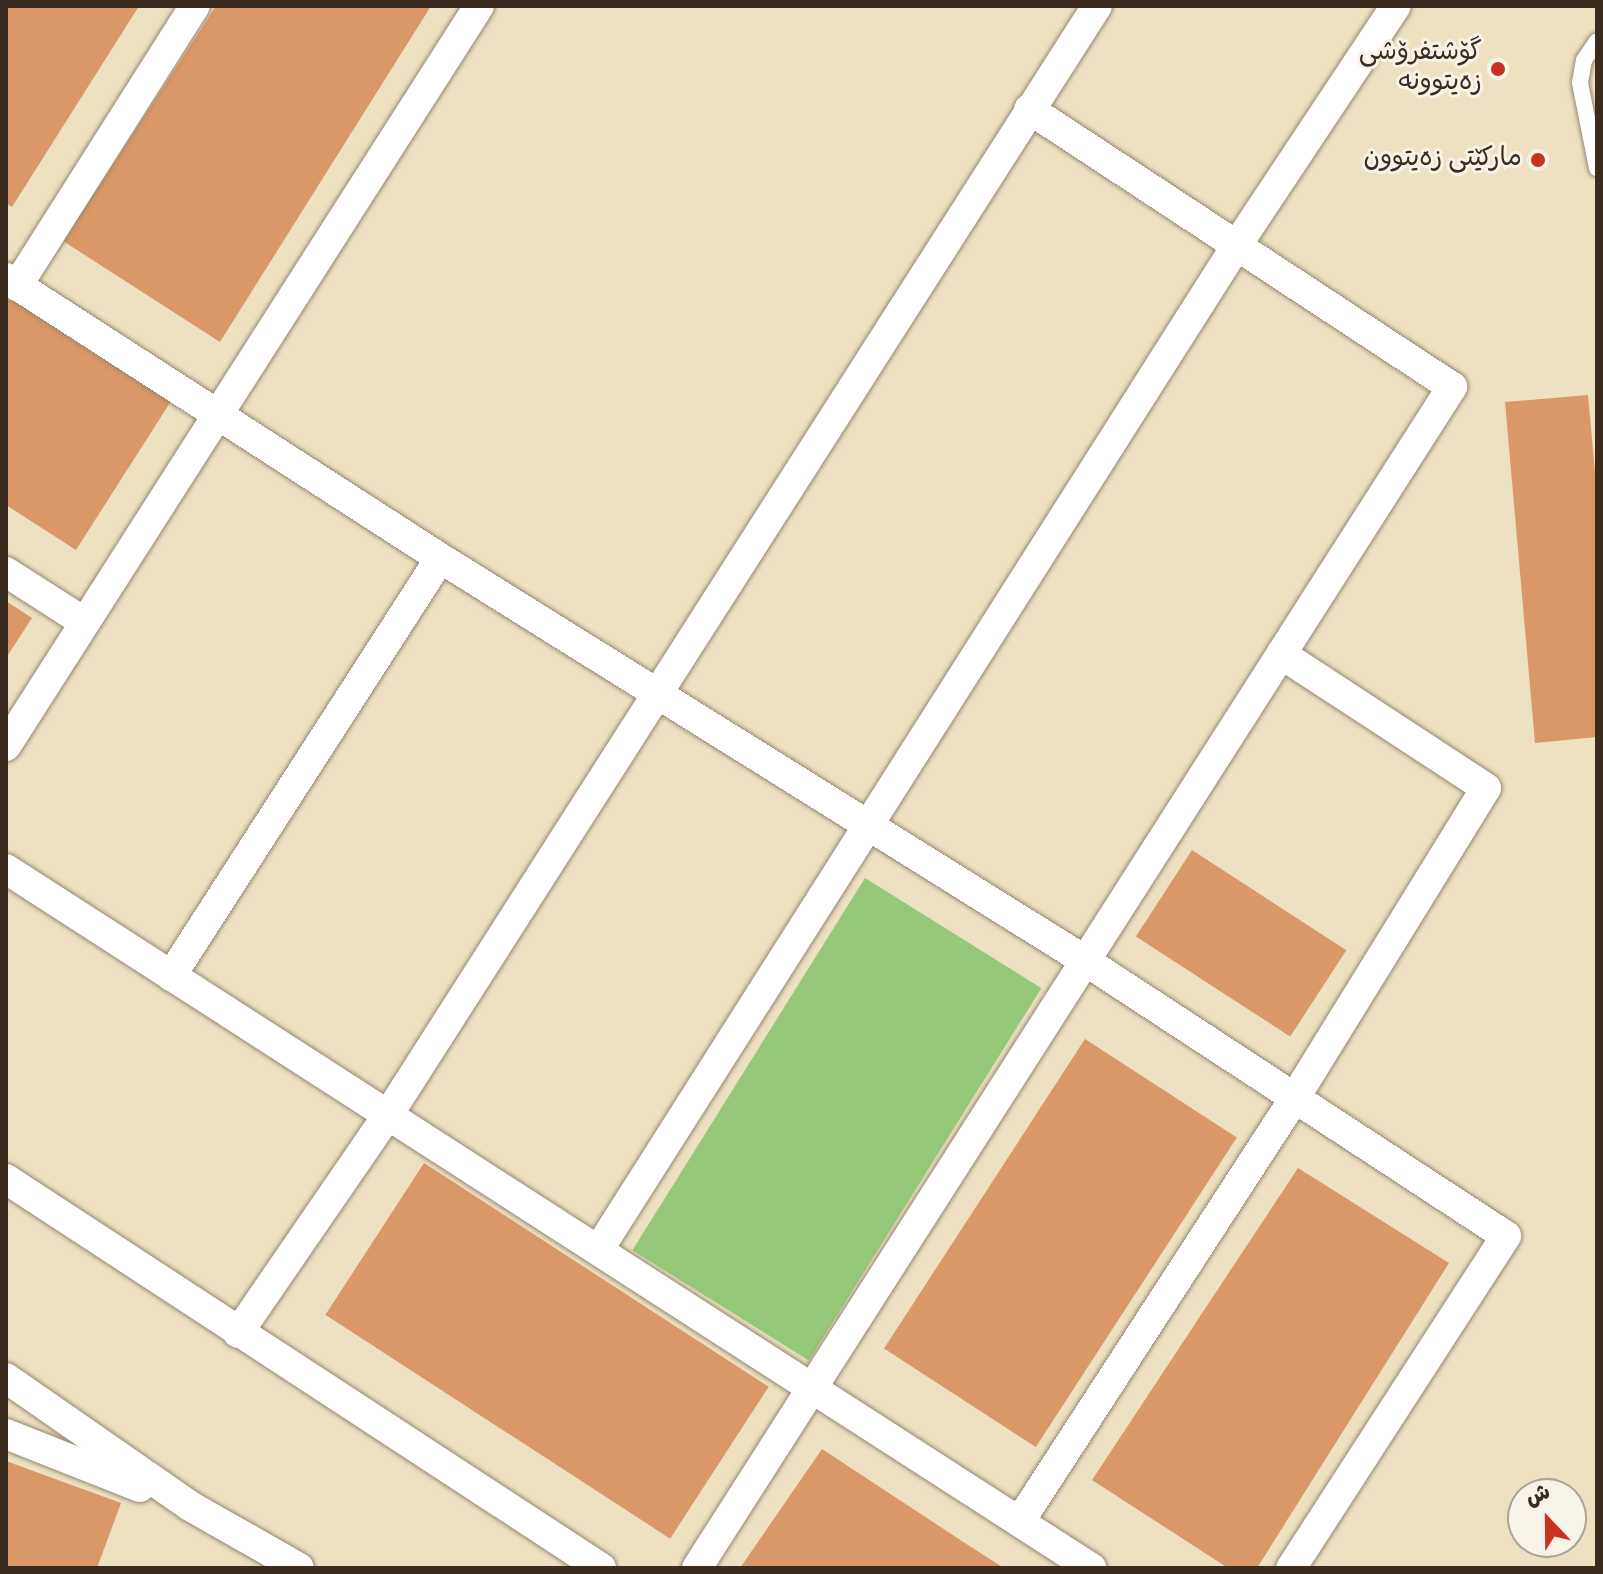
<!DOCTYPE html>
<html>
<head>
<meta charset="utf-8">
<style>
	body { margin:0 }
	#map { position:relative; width:1603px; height:1574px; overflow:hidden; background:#ede1c2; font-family:Dekko,"Playpen Sans Arabic",sans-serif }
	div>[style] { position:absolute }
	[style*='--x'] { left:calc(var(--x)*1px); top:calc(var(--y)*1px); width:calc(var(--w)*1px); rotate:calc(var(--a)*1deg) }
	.green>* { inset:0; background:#95c878; transform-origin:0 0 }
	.building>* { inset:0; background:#da9767; transform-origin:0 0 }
	.roads { filter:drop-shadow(0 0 2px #948670) drop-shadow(0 0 2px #948670) }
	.lane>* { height:16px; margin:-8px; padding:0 8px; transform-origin:8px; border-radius:8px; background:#fff }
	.street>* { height:30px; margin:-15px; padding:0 15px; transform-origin:15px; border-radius:15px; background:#fff }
	.dots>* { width:22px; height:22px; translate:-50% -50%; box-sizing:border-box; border:4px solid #f7f3e8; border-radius:50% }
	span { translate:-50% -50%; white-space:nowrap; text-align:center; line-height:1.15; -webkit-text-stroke:6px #f7f3e8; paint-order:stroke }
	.poi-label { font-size:26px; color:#3b2a1e }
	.right { translate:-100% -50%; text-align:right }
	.frame { position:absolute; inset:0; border:8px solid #3b2a1e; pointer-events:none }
	.north { position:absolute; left:1507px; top:1478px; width:80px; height:80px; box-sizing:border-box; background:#f7f3e8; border:2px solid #aca397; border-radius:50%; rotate:338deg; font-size:22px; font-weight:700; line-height:32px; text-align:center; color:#3b2a1e }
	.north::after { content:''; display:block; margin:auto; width:28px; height:36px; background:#c8321e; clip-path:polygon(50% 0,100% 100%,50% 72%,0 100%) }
</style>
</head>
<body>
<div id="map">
	<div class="green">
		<div style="left:865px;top:878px;width:208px;height:439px;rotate:32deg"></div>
	</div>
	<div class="building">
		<div style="clip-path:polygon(6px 6px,139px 6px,12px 207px,6px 203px)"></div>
		<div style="clip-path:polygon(216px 6px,431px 6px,220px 342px,63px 241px)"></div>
		<div style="clip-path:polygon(6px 292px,173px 398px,76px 550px,6px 505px)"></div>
		<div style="clip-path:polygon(1588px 395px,1597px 494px,1597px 737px,1535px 743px,1505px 402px)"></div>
		<div style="clip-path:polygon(6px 601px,32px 618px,6px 658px)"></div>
		<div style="left:1192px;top:850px;width:184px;height:103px;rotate:33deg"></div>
		<div style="left:1085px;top:1039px;width:181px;height:369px;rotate:33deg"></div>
		<div style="left:424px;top:1163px;width:411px;height:181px;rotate:33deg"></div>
		<div style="clip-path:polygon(1298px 1168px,1449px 1263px,1257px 1568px,1228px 1568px,1092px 1480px)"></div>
		<div style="clip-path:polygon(822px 1449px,971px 1547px,1004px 1568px,740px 1568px)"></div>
		<div style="clip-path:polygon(6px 1461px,121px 1503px,97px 1568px,6px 1568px)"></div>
	</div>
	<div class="roads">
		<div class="lane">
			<div style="--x:1597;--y:41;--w:23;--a:124"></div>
			<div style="--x:1584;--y:60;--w:23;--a:100"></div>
			<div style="--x:1580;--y:83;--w:87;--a:78.7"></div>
		</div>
		<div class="street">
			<div style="--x:6;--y:278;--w:516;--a:32.83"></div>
			<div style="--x:440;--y:558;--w:759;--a:31.97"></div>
			<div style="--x:1084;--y:960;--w:504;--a:33.19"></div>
			<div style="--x:1506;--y:1236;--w:396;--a:122.9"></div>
			<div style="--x:17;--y:286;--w:332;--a:-57.6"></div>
			<div style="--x:6;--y:572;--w:93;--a:32.7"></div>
			<div style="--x:6;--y:746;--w:878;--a:-57.41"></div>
			<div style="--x:6;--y:869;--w:1291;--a:32.79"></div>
			<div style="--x:171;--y:976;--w:497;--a:-57.2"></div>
			<div style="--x:6;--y:1179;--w:711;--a:33.18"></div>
			<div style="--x:599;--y:1249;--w:1190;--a:-57.57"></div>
			<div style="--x:1237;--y:245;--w:287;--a:-56.4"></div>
			<div style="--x:238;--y:1333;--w:265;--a:-55.5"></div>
			<div style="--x:388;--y:1115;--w:1316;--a:-57.41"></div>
			<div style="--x:6;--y:1378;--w:224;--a:34.8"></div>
			<div style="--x:190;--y:1506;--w:125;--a:29.6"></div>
			<div style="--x:6;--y:1434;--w:144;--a:21.6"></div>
			<div style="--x:1020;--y:1521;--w:503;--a:-57"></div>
			<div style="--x:1294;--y:1099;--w:365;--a:-58.3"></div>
			<div style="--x:1486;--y:788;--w:245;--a:-146.8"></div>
			<div style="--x:697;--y:1568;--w:1402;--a:-57.41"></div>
			<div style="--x:1452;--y:387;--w:506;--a:-146.69"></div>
		</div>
	</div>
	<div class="dots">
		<div style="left:1498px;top:69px;background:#c8321e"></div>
		<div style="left:1538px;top:160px;background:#c8321e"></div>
	</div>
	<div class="poi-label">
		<span class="right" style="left:1482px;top:69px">گۆشتفرۆشی<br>زەیتوونە</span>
		<span class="right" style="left:1522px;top:160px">مارکێتی زەیتوون</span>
	</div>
	<div class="frame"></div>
	<div class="north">ش</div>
</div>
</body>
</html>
